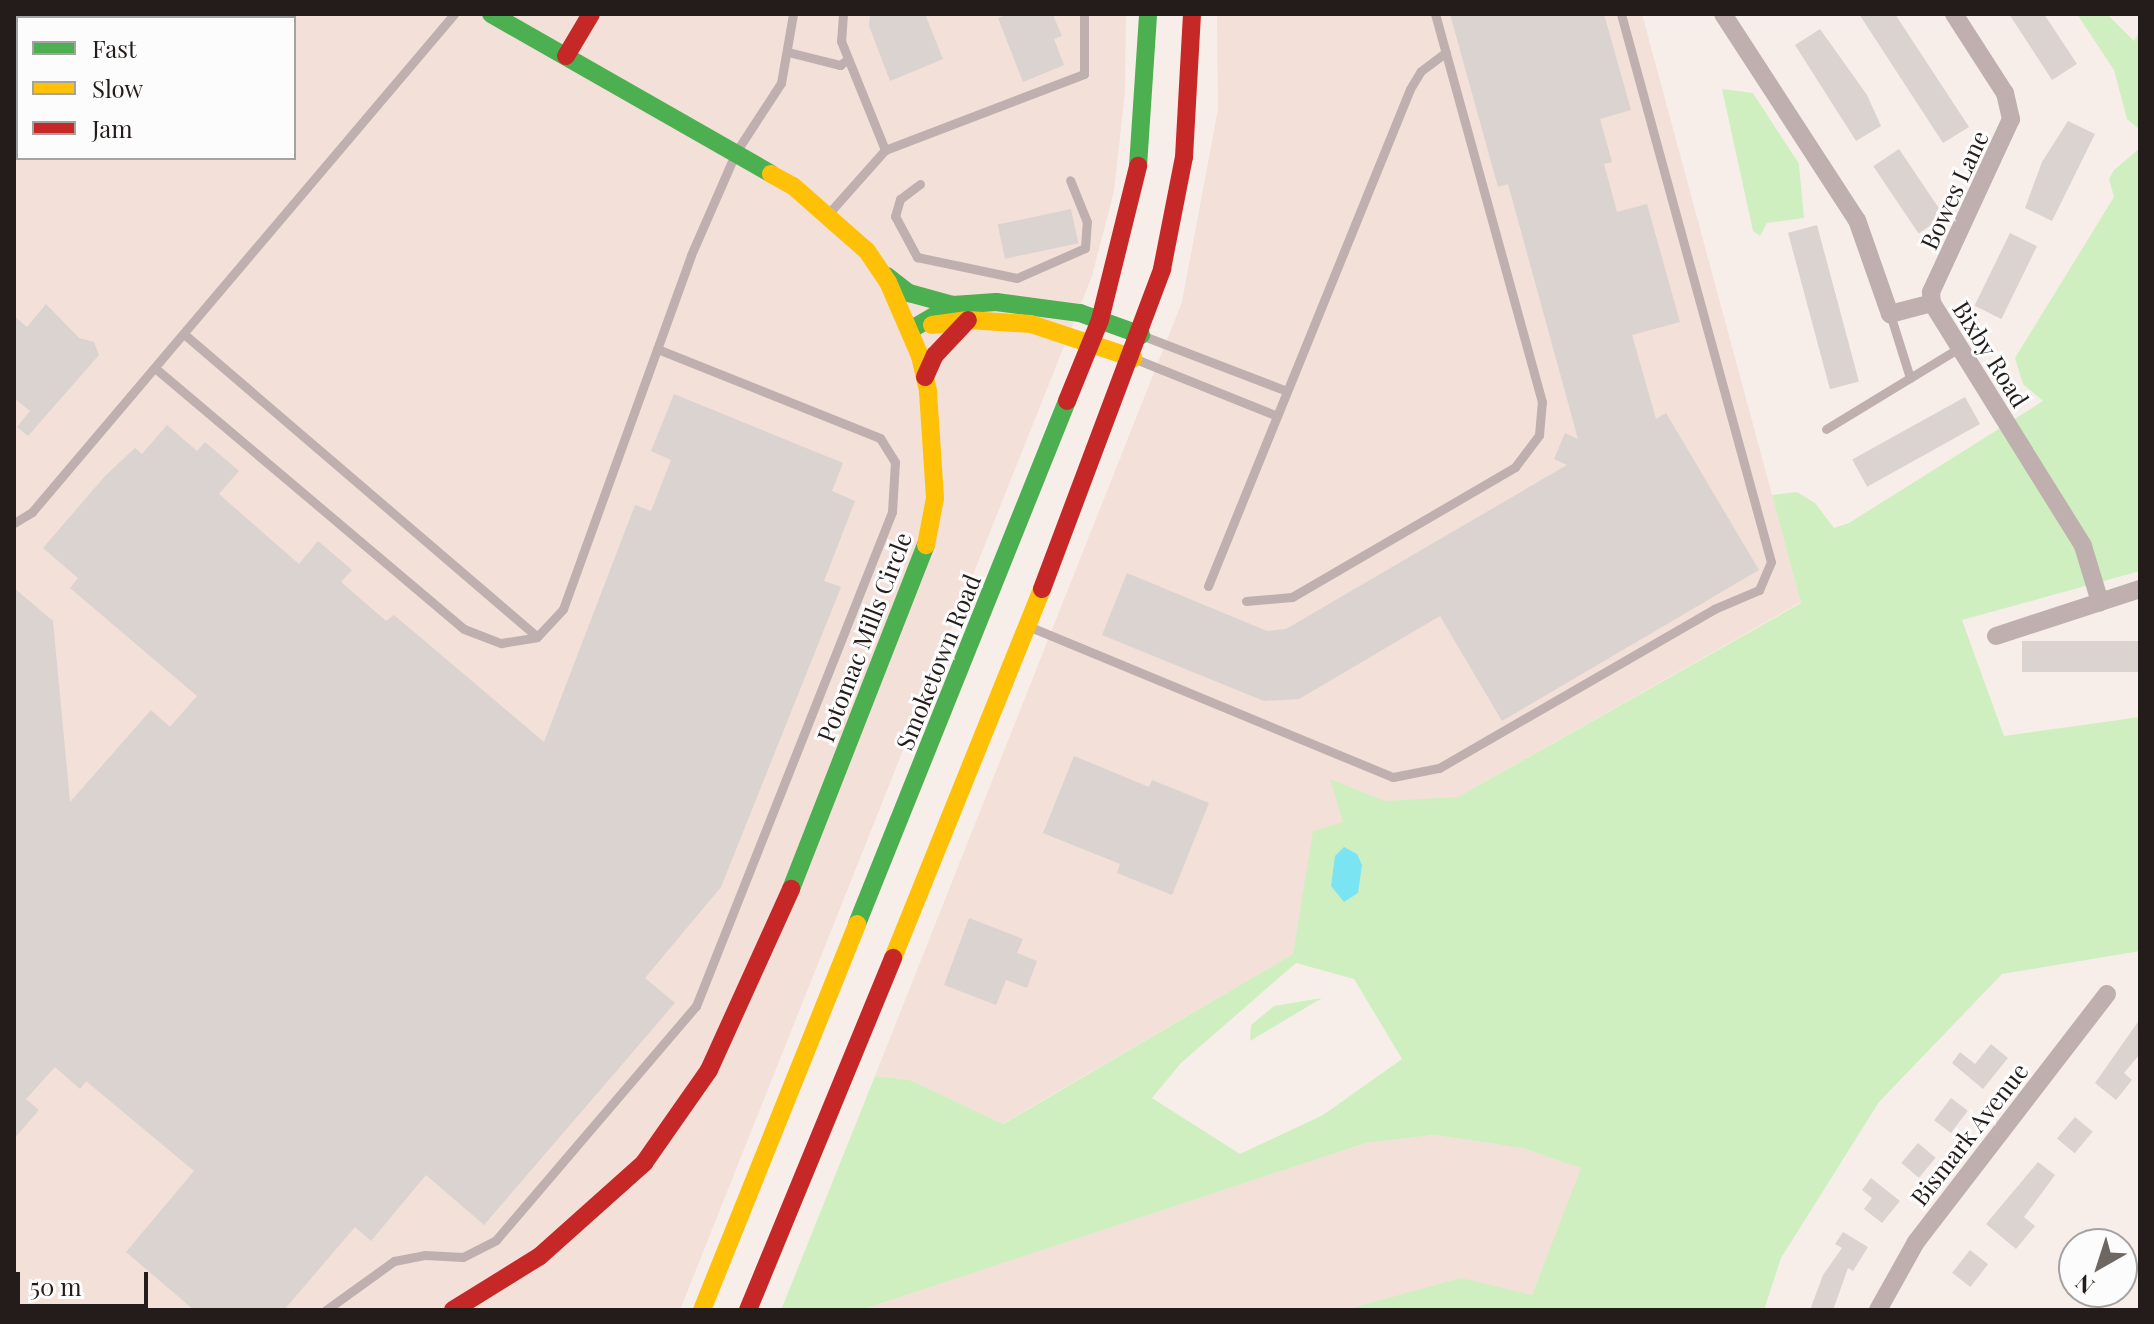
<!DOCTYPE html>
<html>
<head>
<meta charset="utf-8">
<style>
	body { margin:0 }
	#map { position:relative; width:2154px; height:1324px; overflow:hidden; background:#f7eeea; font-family:"Playfair Display",serif }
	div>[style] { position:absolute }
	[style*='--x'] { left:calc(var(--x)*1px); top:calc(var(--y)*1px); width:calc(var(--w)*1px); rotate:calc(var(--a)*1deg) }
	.built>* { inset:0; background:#f2e0d9 }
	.green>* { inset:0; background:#d0efc1 }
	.water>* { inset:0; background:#7be4f3 }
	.building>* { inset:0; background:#dad3d0; transform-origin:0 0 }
	.lane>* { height:9px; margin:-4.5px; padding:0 4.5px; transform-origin:4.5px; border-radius:4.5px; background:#bfb0af }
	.street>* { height:18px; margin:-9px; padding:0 9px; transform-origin:9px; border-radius:9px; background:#bfb0af }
	.fast>* { height:18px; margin:-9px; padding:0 9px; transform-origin:9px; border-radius:9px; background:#4caf50 }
	.slow>* { height:18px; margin:-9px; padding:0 9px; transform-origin:9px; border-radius:9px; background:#ffc107 }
	.jam>* { height:18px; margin:-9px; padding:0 9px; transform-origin:9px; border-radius:9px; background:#c62828 }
	span { translate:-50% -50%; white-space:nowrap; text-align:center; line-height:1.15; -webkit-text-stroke:6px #fcfcfc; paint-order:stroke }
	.street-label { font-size:24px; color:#231c1a }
	.frame { position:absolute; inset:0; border:16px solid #231c1a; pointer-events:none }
	.legend { position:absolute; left:16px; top:16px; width:280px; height:144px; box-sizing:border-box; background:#fcfcfc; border:2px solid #a5a2a2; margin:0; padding:10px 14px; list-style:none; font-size:24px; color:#231c1a }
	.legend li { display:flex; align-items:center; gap:16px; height:40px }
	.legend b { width:40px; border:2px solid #a5a2a2 }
	.north { position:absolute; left:2058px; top:1228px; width:80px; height:80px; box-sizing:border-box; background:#fcfcfc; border:2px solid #a5a2a2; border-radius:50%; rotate:219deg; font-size:22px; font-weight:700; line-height:32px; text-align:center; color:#231c1a }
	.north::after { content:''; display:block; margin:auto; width:28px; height:36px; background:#6d6663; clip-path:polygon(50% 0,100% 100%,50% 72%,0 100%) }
	.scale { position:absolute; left:16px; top:1272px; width:132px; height:36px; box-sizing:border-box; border:4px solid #231c1a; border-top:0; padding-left:10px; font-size:24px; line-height:28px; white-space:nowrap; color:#231c1a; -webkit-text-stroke:6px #fcfcfc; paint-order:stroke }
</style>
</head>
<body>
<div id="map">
	<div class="built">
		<div style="clip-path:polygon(evenodd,14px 14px,1126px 14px,1125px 92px,1114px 191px,1092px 276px,680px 1310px,14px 1310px,14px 14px,18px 18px,294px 18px,294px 158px,18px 158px,18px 18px)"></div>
		<div style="clip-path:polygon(1217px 14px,1642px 14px,1801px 602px,1423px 817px,1435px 871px,1002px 1124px,910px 1080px,875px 1076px,1182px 302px,1218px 109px)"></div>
		<div style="clip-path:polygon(1434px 1135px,1522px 1148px,1582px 1168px,1532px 1295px,1558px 1310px,861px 1310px,1366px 1143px)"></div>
	</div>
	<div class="green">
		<div style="clip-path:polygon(2077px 14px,2107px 14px,2134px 41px,2140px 31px,2140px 130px,2127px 119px,2114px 70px)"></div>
		<div style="clip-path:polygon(1722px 89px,1753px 93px,1799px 164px,1804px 218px,1767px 223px,1760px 236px,1753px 231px)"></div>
		<div style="clip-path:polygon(evenodd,2140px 148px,2140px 571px,1962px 620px,2004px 736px,2140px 717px,2140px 951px,2002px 974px,1879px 1102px,1781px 1258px,1764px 1310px,1345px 1310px,1461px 1278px,1532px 1295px,1581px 1168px,1522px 1148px,1434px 1135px,1366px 1143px,861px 1310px,781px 1310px,875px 1076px,910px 1080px,1003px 1124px,1293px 954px,1313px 831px,1343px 822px,1330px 779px,1385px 801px,1458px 797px,1801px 603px,1772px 495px,1797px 492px,1815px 503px,1834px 528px,1849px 523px,2043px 401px,2023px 384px,2015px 358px,2114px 197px,2109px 179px,2114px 170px,2140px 148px,1296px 963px,1354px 979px,1402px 1059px,1323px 1115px,1240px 1154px,1152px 1098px,1181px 1063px,1296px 963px)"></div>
		<div style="clip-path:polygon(1322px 998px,1250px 1041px,1251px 1025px,1274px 1006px)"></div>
	</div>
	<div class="water">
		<div style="clip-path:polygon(1344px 847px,1357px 854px,1362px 865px,1358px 893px,1344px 902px,1331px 886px,1335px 856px)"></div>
	</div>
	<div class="building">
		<div style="clip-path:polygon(870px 14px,925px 14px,943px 59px,890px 81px,869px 26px)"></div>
		<div style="clip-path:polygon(1009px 14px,1053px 15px,1062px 36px,1054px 39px,1064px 65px,1023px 82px,998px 18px)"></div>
		<div style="clip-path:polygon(1450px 14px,1604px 14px,1631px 110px,1600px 119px,1612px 162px,1604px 164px,1617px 212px,1647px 204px,1680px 322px,1632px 335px,1656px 419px,1666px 413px,1759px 570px,1502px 721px,1440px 616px,1299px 699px,1264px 701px,1102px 635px,1127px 573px,1267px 631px,1286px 629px,1567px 465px,1554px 459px,1565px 433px,1578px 439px,1508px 184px,1498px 187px)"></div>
		<div style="clip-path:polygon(1859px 14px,1895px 14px,1969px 127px,1943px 143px)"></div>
		<div style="clip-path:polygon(2009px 14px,2044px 14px,2077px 64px,2052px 80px)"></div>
		<div style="clip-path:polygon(1820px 29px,1867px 95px,1881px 126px,1856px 141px,1795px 45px)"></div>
		<div style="clip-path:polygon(2068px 121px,2095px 134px,2052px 221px,2025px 208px,2042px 162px)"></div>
		<div style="left:1899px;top:149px;width:81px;height:31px;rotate:56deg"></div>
		<div style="left:1071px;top:209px;width:35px;height:75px;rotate:78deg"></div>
		<div style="left:1817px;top:225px;width:162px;height:30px;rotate:75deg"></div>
		<div style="left:2010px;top:233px;width:30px;height:81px;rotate:26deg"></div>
		<div style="clip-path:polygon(46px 304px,79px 338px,94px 342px,99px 355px,28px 436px,17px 427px,30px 411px,14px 398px,14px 316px,27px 327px)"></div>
		<div style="clip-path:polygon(674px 394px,843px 463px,832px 491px,855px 501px,824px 581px,841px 587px,721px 887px,645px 978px,675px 1003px,484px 1225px,426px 1175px,371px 1241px,355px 1227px,284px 1310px,194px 1310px,126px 1252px,194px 1171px,86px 1081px,80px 1089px,55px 1067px,26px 1099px,39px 1110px,14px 1139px,14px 588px,53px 621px,70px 802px,151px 710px,170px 727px,197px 696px,70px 588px,78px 578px,43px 548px,106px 475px,135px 448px,142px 454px,167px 425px,197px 451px,205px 442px,239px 471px,219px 494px,299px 564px,318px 541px,352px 570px,341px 582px,386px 621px,394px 615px,544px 742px,635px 505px,651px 511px,671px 460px,651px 451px)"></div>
		<div style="left:1965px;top:397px;width:31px;height:129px;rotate:61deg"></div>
		<div style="left:2140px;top:641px;width:31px;height:118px;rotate:90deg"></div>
		<div style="clip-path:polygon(1074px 756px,1149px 787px,1152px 780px,1209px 803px,1172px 895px,1117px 873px,1120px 864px,1043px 833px)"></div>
		<div style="clip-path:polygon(969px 918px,1023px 939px,1017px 953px,1037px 961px,1027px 988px,1006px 980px,996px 1005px,944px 985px)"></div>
		<div style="clip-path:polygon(2140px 1019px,2140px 1054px,2124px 1073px,2132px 1080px,2116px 1100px,2095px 1083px)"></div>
		<div style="clip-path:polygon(1991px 1044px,2008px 1058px,1983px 1089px,1952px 1063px,1960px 1052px,1975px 1064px)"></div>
		<div style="left:1951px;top:1098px;width:21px;height:28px;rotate:37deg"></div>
		<div style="left:2075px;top:1117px;width:23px;height:28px;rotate:40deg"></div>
		<div style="left:1918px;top:1143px;width:23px;height:26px;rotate:40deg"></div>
		<div style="clip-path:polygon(2038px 1162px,2055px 1175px,2024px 1217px,2035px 1226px,2016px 1249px,1986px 1224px)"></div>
		<div style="clip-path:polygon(1871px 1178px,1900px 1201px,1882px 1223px,1864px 1209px,1872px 1198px,1862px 1190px)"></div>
		<div style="clip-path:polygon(1843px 1232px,1868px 1247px,1853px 1271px,1848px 1268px,1833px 1310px,1810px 1310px,1823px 1275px,1842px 1248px,1835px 1244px)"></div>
		<div style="left:1970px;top:1250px;width:23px;height:29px;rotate:38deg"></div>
	</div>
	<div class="lane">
		<div style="--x:843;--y:14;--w:27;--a:94"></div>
		<div style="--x:841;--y:41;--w:118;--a:68"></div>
		<div style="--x:788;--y:52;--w:54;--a:14"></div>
		<div style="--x:840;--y:65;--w:10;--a:-37"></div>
		<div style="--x:920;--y:184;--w:25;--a:143"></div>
		<div style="--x:900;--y:199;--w:18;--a:106"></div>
		<div style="--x:895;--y:216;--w:47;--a:61.8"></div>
		<div style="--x:917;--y:257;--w:102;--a:11.9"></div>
		<div style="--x:1017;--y:278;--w:74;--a:-23.8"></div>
		<div style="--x:1085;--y:248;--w:26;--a:-86"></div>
		<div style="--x:1087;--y:222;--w:45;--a:-112"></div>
		<div style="--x:829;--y:213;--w:84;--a:-48.4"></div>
		<div style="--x:885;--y:150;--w:213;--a:-20.9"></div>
		<div style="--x:1084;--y:74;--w:60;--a:-90"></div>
		<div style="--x:1890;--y:314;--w:67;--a:72.6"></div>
		<div style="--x:184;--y:334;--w:465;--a:40.6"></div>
		<div style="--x:1141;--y:335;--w:156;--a:21"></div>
		<div style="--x:1133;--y:358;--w:155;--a:21.9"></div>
		<div style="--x:155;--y:368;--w:404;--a:40.2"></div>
		<div style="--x:464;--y:629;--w:40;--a:21"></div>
		<div style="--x:501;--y:643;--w:36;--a:-9"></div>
		<div style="--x:537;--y:637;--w:38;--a:-47"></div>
		<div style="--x:563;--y:609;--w:376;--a:-70.1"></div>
		<div style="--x:691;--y:255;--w:112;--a:-66.4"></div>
		<div style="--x:736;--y:152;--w:82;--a:-56.9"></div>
		<div style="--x:781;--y:83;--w:70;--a:-80.1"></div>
		<div style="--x:1826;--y:429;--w:156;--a:-31.3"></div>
		<div style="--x:14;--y:523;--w:21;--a:-31"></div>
		<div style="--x:32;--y:512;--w:653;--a:-49.72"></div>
		<div style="--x:1208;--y:586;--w:536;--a:-67.88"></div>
		<div style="--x:1410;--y:89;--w:21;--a:-59"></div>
		<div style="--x:1421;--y:71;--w:31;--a:-37"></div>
		<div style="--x:1246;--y:601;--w:46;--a:-5"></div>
		<div style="--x:1292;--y:597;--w:258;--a:-30.2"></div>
		<div style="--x:1515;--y:467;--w:40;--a:-53"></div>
		<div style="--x:1539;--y:435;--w:33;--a:-85"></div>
		<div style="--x:1542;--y:402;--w:402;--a:-105.4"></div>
		<div style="--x:1028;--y:626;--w:395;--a:22.5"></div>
		<div style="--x:1393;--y:777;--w:47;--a:-11.1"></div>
		<div style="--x:1439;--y:768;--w:318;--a:-30"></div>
		<div style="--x:1714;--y:609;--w:49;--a:-22.9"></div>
		<div style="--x:1759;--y:590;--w:30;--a:-67"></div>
		<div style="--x:1771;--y:562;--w:568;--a:-105.31"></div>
		<div style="--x:326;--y:1310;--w:84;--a:-35.8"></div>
		<div style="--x:394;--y:1261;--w:32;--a:-11"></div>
		<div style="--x:425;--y:1255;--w:38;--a:3"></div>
		<div style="--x:463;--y:1257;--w:37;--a:-27"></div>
		<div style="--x:496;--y:1240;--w:308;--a:-49.5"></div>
		<div style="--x:696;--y:1006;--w:531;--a:-68.36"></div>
		<div style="--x:892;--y:512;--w:50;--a:-86.6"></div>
		<div style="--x:895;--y:462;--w:28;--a:-122"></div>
		<div style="--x:880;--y:438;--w:240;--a:-158.2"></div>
	</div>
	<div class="street">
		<div style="--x:1723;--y:14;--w:246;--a:57"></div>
		<div style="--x:1857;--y:220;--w:100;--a:70.7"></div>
		<div style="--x:1890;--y:314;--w:43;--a:-14.7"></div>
		<div style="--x:1954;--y:14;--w:94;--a:57.2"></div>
		<div style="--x:2005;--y:93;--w:27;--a:77"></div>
		<div style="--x:2011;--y:119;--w:191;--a:114.8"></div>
		<div style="--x:1931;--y:292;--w:11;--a:85"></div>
		<div style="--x:1932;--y:303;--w:286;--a:58.1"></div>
		<div style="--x:2083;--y:546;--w:59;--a:73.1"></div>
		<div style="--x:1996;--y:636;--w:151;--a:-18.1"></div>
		<div style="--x:1878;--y:1310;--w:78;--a:-60.8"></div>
		<div style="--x:1916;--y:1242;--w:313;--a:-52.4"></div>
	</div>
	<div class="fast">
		<div style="--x:491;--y:14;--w:322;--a:29.7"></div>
		<div style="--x:1138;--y:166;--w:152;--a:-86.2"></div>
		<div style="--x:887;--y:276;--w:28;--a:38"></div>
		<div style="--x:909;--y:293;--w:46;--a:15.3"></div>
		<div style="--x:910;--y:330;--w:50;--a:-30.2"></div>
		<div style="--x:953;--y:305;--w:43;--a:-4"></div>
		<div style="--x:996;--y:302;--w:85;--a:7.5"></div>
		<div style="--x:1080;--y:313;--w:65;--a:19.8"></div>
		<div style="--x:791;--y:889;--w:370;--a:-68.6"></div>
		<div style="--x:857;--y:924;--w:564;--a:-68.12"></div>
	</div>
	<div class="slow">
		<div style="--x:771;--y:174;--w:25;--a:29"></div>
		<div style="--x:793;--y:186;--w:98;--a:41.3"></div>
		<div style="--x:867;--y:251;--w:37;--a:56"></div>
		<div style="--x:888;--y:282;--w:81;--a:66.6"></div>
		<div style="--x:920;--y:356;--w:37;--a:77"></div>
		<div style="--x:928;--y:392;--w:106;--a:86.2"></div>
		<div style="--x:935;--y:498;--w:48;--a:100.8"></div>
		<div style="--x:932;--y:325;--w:36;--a:-8"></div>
		<div style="--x:968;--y:320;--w:63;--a:3.6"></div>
		<div style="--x:1031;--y:324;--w:108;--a:18.4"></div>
		<div style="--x:893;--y:958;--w:398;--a:-68"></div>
		<div style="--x:702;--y:1310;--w:416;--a:-68.1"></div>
	</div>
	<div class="jam">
		<div style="--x:566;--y:56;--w:49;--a:-59.2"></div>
		<div style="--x:925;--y:377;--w:24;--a:-66"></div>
		<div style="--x:935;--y:355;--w:48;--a:-46.7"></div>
		<div style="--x:1067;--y:401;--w:87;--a:-67.8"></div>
		<div style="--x:1100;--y:320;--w:159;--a:-76.1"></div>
		<div style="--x:1042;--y:589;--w:342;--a:-69.4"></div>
		<div style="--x:1162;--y:269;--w:114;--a:-78.9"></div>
		<div style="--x:1184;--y:157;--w:143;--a:-86.8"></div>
		<div style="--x:453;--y:1310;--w:102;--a:-31.8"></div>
		<div style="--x:540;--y:1256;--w:140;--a:-41.8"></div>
		<div style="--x:644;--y:1163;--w:113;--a:-55"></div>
		<div style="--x:709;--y:1070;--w:199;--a:-65.6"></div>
		<div style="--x:748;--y:1310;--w:381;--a:-67.6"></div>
	</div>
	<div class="street-label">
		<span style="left:1954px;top:190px;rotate:-65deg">Bowes Lane</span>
		<span style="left:1991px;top:354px;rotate:58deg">Bixby Road</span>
		<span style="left:864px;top:637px;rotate:-69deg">Potomac Mills Circle</span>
		<span style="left:938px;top:662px;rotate:-68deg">Smoketown Road</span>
		<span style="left:1969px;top:1134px;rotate:-52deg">Bismark Avenue</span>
	</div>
	<div class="frame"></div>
	<ul class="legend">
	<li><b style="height:10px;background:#4caf50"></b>Fast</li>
	<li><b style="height:10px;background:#ffc107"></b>Slow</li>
	<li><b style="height:10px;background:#c62828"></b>Jam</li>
	</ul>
	<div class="north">N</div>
	<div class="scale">50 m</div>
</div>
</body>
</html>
